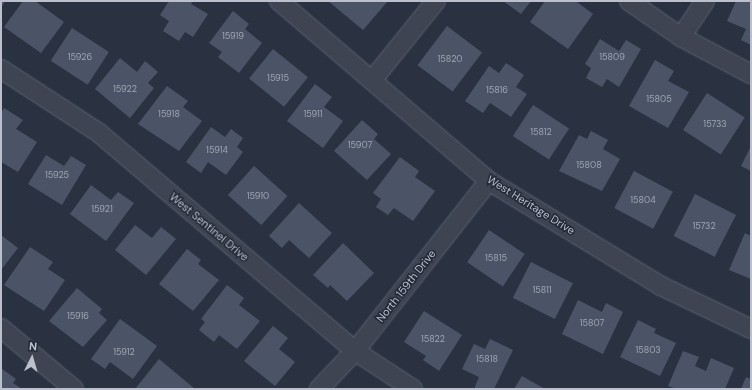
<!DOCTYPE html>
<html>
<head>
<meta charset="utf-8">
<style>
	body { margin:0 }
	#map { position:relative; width:752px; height:390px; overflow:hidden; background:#2a3242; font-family:"DM Sans",sans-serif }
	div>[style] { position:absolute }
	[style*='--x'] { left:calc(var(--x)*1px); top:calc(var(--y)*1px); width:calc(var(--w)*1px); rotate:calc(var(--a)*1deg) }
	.building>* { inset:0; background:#4b5466; transform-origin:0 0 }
	.roads { filter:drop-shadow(0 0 1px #5c6270) drop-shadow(0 0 1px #5c6270) }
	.minor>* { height:18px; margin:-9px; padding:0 9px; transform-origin:9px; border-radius:9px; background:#3e4452 }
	span { translate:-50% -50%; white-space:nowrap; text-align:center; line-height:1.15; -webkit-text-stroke:3px #222938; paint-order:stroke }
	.number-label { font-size:9px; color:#9fa5b2 }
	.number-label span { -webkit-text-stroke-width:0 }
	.street-label { font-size:11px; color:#bbc0cc }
	.frame { position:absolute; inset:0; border:2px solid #bbc0cc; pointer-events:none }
	.north { position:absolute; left:12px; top:338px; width:40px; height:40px; -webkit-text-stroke:3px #222938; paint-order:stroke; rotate:5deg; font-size:11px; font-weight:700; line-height:16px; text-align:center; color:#bbc0cc }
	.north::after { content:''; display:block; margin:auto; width:14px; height:18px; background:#bbc0cc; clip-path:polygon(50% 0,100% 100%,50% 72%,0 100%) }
</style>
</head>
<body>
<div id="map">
	<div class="building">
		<div style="clip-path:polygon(1px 1px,5px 1px,1px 8px)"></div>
		<div style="clip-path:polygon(23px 1px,35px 1px,64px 22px,41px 53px,4px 27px)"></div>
		<div style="clip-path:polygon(169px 1px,193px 1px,191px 4px,208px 14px,193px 37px,185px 32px,179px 41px,163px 31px,169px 21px,160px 15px)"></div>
		<div style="clip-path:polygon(328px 1px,388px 1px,363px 30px)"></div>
		<div style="clip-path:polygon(503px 1px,531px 1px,521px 14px)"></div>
		<div style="clip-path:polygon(545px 1px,577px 2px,593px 14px,568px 49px,530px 22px)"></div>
		<div style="clip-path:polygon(736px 1px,751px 1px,751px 45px,741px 40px,746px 29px,727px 21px)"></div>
		<div style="clip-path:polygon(233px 11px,249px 24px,245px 29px,262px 43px,239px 73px,218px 57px,222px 52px,209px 43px)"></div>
		<div style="left:447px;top:26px;width:44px;height:49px;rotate:37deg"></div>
		<div style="left:72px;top:28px;width:44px;height:39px;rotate:33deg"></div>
		<div style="clip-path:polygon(600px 39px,619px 51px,626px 40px,641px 49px,619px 87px,607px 79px,602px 87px,586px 78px,591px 68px,585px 64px)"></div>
		<div style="left:273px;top:49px;width:45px;height:38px;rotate:39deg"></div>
		<div style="clip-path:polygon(120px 58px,137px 72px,145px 61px,158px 72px,148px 83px,154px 88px,130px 118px,95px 89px)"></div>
		<div style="clip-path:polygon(655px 60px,674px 71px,668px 81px,689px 92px,668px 128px,629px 106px)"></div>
		<div style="clip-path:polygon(506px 63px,524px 75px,516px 87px,527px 94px,511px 117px,490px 103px,483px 113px,465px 101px,489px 66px,499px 73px)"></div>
		<div style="clip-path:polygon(315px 84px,332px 97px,324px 107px,343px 121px,323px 148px,287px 121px)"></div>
		<div style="clip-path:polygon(167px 86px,188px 101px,183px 107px,202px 121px,179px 151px,138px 124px)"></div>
		<div style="left:707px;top:93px;width:45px;height:44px;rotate:33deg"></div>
		<div style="left:533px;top:105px;width:43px;height:37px;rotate:33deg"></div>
		<div style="clip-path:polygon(4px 108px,23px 120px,16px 129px,37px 142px,18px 172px,1px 162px,1px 113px)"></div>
		<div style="clip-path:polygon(362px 120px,378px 134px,374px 139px,391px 154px,367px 180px,334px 151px)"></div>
		<div style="clip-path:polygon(211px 127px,225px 137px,231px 129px,243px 138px,237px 147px,243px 152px,226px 175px,208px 162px,201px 173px,186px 162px)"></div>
		<div style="clip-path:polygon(591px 131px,608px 140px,603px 149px,620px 159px,602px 191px,559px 171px,579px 135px,587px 139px)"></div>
		<div style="clip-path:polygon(751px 146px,751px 171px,741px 166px)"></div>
		<div style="clip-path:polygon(46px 155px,64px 166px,71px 156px,86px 165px,62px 205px,28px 184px)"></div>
		<div style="clip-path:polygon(400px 157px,419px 171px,415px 177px,435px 191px,413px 221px,394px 208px,388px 215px,376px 207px,381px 199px,373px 193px)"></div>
		<div style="left:254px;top:166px;width:45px;height:39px;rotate:42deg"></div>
		<div style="left:634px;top:171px;width:44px;height:42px;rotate:28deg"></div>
		<div style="clip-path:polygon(91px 185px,111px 200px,118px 192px,134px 203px,106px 241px,70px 214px)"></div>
		<div style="left:695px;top:194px;width:46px;height:47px;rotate:27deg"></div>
		<div style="clip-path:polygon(299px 203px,332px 233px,309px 258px,289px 240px,282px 248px,269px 236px)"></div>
		<div style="clip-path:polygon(135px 225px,152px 238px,161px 227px,176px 239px,146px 275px,115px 250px)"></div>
		<div style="left:489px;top:230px;width:43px;height:39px;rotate:34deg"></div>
		<div style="clip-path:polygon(745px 233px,751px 236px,751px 279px,729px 270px)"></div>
		<div style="clip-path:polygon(1px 235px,18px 248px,1px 270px)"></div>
		<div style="clip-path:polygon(343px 243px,374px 273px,347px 301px,330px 285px,328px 288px,313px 275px)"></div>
		<div style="clip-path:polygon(30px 247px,53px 262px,48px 269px,65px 280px,44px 311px,4px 285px)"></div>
		<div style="clip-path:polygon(187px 249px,201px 260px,198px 264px,219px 280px,193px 311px,159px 284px)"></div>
		<div style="left:531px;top:262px;width:47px;height:40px;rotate:27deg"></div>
		<div style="clip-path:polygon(227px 285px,244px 298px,239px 305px,260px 321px,237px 349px,219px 335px,214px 342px,199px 330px,205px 322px,201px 319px)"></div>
		<div style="clip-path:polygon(77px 288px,102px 309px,99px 313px,107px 320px,83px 347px,49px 321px)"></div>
		<div style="clip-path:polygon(578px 300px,602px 312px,606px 303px,623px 312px,603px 354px,562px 334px)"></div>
		<div style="clip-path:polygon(424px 311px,462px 335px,439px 371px,423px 360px,426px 356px,404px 342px)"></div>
		<div style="clip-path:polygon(120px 319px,157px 346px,133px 379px,110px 362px,105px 369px,91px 359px)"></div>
		<div style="clip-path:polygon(638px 320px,656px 329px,654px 333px,676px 343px,660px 376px,620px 357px)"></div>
		<div style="clip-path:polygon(273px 326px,288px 338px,279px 349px,295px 362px,275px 386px,244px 361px)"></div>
		<div style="clip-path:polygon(490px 339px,513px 350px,494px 389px,474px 389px,479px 377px,462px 369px,474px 344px,485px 349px)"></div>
		<div style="clip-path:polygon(683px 351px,699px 357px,695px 366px,706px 371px,711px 358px,734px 368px,725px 389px,676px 389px,668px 386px)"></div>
		<div style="clip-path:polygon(159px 359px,195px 389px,135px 389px)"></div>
		<div style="clip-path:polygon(1px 368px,16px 379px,13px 383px,22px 389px,1px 389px)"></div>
		<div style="clip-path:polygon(522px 376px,545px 389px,514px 389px)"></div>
		<div style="clip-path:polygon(746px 377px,751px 379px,751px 389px,741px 389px)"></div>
	</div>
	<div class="roads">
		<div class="minor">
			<div style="--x:279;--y:1;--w:277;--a:40.6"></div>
			<div style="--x:489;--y:181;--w:202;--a:31.4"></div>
			<div style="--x:661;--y:286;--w:100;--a:25.5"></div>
			<div style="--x:629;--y:1;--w:63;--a:34.7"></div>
			<div style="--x:681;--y:37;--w:79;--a:27.9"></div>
			<div style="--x:681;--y:37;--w:43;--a:-56.3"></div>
			<div style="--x:1;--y:69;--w:117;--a:33.1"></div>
			<div style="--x:99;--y:133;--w:336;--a:40.4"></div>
			<div style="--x:355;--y:351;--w:69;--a:33.2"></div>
			<div style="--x:373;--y:79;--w:100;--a:-51.1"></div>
			<div style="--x:1;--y:328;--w:95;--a:39.9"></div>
			<div style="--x:319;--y:389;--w:52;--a:-46.5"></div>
			<div style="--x:355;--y:351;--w:216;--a:-51.8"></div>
		</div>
	</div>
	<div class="number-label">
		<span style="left:233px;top:36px">15919</span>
		<span style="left:80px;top:57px">15926</span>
		<span style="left:612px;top:57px">15809</span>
		<span style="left:450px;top:59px">15820</span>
		<span style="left:278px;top:78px">15915</span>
		<span style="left:125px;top:89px">15922</span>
		<span style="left:497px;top:90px">15816</span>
		<span style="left:659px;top:99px">15805</span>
		<span style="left:169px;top:114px">15918</span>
		<span style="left:313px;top:114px">15911</span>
		<span style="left:715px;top:124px">15733</span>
		<span style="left:541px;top:132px">15812</span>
		<span style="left:360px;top:145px">15907</span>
		<span style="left:217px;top:150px">15914</span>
		<span style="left:589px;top:165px">15808</span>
		<span style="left:57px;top:175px">15925</span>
		<span style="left:258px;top:196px">15910</span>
		<span style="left:643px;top:200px">15804</span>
		<span style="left:102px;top:209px">15921</span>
		<span style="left:704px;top:226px">15732</span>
		<span style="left:496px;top:258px">15815</span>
		<span style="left:542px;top:290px">15811</span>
		<span style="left:78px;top:316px">15916</span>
		<span style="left:592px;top:323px">15807</span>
		<span style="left:433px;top:339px">15822</span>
		<span style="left:648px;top:350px">15803</span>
		<span style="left:124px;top:352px">15912</span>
		<span style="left:487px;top:359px">15818</span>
	</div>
	<div class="street-label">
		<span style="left:531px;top:205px;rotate:32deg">West Heritage Drive</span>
		<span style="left:209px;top:227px;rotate:40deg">West Sentinel Drive</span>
		<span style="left:406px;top:286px;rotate:-52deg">North 159th Drive</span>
	</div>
	<div class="frame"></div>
	<div class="north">N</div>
</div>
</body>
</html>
